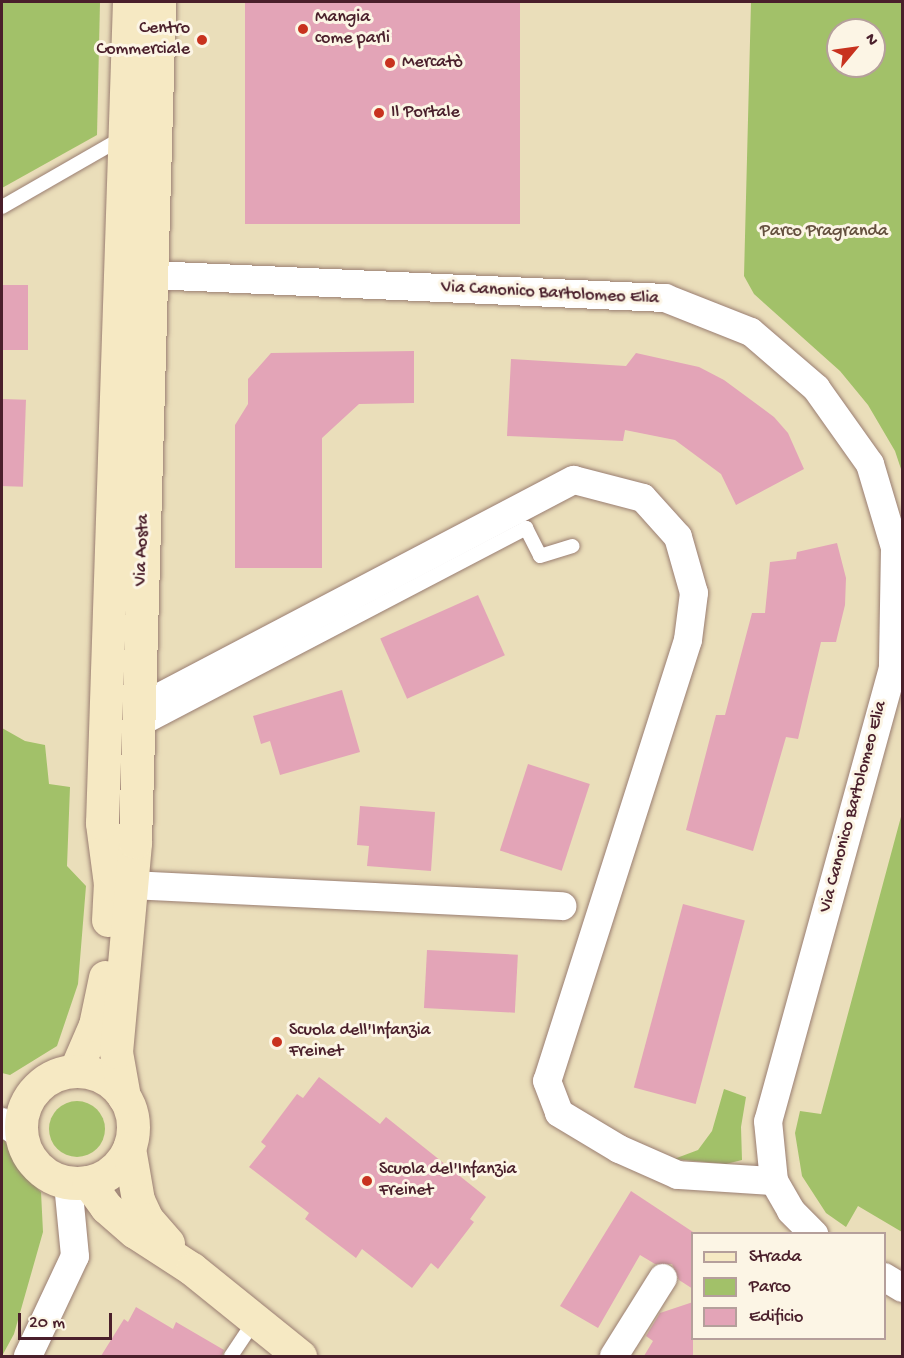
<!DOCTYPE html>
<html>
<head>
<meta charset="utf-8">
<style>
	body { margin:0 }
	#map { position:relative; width:904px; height:1358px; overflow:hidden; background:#eadeba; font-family:"Gochi Hand",sans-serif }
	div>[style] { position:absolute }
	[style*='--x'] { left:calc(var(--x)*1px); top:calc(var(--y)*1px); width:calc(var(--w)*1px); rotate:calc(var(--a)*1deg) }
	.green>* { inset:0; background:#a2c169 }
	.round { border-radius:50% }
	.building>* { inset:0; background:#e3a4b7; transform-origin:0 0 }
	.roads { filter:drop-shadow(0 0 2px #9a7e72) drop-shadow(0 0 2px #9a7e72) }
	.lane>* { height:14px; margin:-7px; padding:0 7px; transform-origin:7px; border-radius:7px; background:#fff }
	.street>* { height:28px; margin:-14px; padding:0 14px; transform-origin:14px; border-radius:14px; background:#fff }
	.secondary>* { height:33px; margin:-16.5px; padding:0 16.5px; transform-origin:16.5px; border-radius:16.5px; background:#f6e9c3 }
	.secondary>.ring { margin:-16.5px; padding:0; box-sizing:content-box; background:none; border:33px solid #f6e9c3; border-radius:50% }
	.dots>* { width:16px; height:16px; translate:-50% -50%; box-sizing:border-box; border:3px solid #fcf5e5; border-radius:50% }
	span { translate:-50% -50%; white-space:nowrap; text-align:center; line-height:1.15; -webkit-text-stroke:6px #fcf5e5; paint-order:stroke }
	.poi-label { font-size:18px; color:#4a1f2b }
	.left { translate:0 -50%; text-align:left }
	.right { translate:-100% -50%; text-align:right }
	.park-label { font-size:18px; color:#64503e }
	.street-label { font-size:18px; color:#4a1f2b }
	.frame { position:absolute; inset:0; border:3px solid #4a1f2b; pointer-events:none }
	.legend { position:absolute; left:691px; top:1232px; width:195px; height:108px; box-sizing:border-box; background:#fcf5e5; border:2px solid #b59f9b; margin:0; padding:8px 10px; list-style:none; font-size:18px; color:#4a1f2b }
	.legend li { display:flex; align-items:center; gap:12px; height:30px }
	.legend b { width:30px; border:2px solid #b59f9b }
	.north { position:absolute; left:826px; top:18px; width:60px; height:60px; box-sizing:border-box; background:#fcf5e5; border:2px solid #b59f9b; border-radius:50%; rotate:61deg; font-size:16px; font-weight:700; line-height:24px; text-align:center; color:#4a1f2b }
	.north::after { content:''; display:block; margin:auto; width:21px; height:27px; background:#c8321e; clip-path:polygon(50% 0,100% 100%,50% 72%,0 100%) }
	.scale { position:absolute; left:18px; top:1313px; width:94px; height:27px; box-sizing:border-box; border:3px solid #4a1f2b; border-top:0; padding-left:8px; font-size:18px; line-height:21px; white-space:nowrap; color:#4a1f2b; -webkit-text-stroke:4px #fcf5e5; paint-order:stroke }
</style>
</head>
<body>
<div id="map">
	<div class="green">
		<div style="clip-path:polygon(2px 2px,100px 2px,97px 135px,2px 188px)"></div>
		<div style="clip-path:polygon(evenodd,751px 2px,902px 2px,902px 472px,895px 451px,868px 405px,840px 371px,754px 294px,744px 276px,751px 2px,838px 30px,874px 30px,874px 66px,838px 66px,838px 30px)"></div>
		<div style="clip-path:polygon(2px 728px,25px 741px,45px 745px,49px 784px,70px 787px,67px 866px,86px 886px,78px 984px,57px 1046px,10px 1075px,2px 1073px)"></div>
		<div style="clip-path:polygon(902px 813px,902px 1232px,858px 1206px,846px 1227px,826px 1213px,802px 1176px,795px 1133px,800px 1111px,821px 1114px)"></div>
		<div style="clip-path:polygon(724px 1089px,746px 1097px,741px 1127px,742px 1160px,726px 1164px,674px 1159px,698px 1150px,712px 1131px)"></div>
		<div class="round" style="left:49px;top:1101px;width:56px;height:56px"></div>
		<div style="clip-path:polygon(2px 1135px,19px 1170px,41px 1192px,43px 1232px,14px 1334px,2px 1356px)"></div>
	</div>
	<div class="building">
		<div style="left:245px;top:2px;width:275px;height:222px"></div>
		<div style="left:2px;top:285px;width:26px;height:65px"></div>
		<div style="clip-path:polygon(414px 351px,414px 403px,359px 404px,322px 438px,322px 568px,235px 568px,235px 425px,248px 404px,248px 379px,271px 353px)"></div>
		<div style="clip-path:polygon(636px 353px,699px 367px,724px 380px,774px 417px,788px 433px,804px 469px,736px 505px,721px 474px,675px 440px,625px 430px,623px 441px,507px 436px,511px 359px,626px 366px)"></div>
		<div style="left:2px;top:399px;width:24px;height:87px;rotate:2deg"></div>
		<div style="clip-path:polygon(837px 543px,846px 578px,845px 605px,836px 642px,821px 642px,798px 739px,786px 737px,753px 851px,686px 830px,716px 715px,725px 715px,752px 613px,765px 613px,770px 562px,796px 559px,797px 552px)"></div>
		<div style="left:478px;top:595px;width:66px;height:107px;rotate:66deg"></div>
		<div style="clip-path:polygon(342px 690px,360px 752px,280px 775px,270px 741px,261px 744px,253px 716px)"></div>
		<div style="left:528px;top:764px;width:65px;height:91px;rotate:18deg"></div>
		<div style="clip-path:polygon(360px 806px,435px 812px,431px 871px,367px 866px,369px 846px,357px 845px)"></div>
		<div style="left:683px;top:904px;width:64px;height:190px;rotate:15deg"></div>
		<div style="left:427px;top:950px;width:91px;height:58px;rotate:3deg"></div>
		<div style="clip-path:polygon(319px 1077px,380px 1124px,386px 1117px,486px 1197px,470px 1219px,474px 1222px,438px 1269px,431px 1263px,412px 1288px,362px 1249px,356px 1258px,305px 1219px,309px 1213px,249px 1167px,266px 1146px,261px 1142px,297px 1094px,303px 1098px)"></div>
		<div style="clip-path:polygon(631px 1191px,693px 1232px,693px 1289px,679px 1280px,672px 1264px,655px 1264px,640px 1255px,598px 1328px,560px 1306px)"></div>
		<div style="clip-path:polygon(693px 1302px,693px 1356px,644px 1356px,653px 1341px,646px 1336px,660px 1313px)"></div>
		<div style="clip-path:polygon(136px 1307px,173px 1329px,176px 1322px,224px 1350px,222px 1356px,101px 1356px,124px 1319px,128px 1322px)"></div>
	</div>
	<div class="roads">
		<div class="lane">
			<div style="--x:2;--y:207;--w:138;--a:-29.9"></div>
			<div style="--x:140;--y:730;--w:436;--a:-27.6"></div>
			<div style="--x:526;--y:528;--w:31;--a:63"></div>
			<div style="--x:540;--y:556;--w:34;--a:-17"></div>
			<div style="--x:231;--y:1356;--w:43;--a:-56.3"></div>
		</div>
		<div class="street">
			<div style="--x:151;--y:275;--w:515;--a:2.56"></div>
			<div style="--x:665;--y:298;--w:92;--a:21.6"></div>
			<div style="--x:751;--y:332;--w:86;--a:40.7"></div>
			<div style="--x:816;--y:388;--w:93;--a:54.6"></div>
			<div style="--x:870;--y:464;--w:88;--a:73.4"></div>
			<div style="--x:895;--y:548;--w:120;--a:91"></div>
			<div style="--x:893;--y:668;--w:470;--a:105.4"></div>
			<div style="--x:768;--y:1121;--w:60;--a:84.3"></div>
			<div style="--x:774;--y:1181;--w:34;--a:60"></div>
			<div style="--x:791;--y:1211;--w:33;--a:45"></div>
			<div style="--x:139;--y:708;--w:491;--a:-27.7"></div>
			<div style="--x:574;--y:480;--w:71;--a:14.6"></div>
			<div style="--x:643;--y:498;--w:52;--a:48.1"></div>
			<div style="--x:678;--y:537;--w:58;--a:74.1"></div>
			<div style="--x:694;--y:593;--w:47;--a:97.3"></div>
			<div style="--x:688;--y:640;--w:463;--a:107.7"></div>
			<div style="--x:547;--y:1081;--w:34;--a:69"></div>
			<div style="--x:559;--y:1113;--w:70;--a:31"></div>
			<div style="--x:619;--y:1149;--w:64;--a:23.8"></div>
			<div style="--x:678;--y:1175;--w:96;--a:3.6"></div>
			<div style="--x:110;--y:884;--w:453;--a:2.8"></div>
			<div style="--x:2;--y:1122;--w:24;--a:33"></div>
			<div style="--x:884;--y:1277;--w:21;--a:31"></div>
			<div style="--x:28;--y:1356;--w:110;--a:-64.8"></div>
			<div style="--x:75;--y:1256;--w:73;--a:-95.5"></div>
			<div style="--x:614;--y:1356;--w:92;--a:-57.9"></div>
		</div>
		<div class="secondary">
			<div style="--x:108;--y:920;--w:36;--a:-87"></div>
			<div style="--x:110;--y:884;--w:62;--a:-97.5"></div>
			<div style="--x:102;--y:823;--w:821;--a:-88.12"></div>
			<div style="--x:75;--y:1071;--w:50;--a:-66.5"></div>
			<div style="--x:95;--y:1025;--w:49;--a:-78.2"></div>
			<div class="ring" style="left:21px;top:1071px;width:79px;height:79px"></div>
			<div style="--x:124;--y:1097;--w:46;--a:-100.1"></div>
			<div style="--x:116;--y:1052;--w:211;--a:-84.8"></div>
			<div style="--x:135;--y:842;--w:840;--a:-88.36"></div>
			<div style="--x:129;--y:1148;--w:53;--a:80.2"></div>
			<div style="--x:138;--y:1200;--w:21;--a:65"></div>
			<div style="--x:147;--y:1219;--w:32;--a:49"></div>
			<div style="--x:88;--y:1182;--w:31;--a:54"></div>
			<div style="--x:106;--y:1207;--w:38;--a:41"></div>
			<div style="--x:135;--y:1232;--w:68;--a:33"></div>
			<div style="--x:192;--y:1269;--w:139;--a:38.9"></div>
		</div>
	</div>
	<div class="dots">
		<div style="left:303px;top:29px;background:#c8321e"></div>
		<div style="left:202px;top:40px;background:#c8321e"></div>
		<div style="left:390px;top:63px;background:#c8321e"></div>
		<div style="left:379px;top:113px;background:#c8321e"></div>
		<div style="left:277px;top:1042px;background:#c8321e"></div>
		<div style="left:367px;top:1181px;background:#c8321e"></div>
	</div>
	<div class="poi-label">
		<span class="left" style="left:315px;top:29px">Mangia<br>come parli</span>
		<span class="right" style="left:190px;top:40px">Centro<br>Commerciale</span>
		<span class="left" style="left:402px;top:63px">Mercatò</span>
		<span class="left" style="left:391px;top:113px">Il Portale</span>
		<span class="left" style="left:289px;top:1042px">Scuola dell'Infanzia<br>Freinet</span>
		<span class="left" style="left:379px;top:1181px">Scuola del'Infanzia<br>Freinet</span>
	</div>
	<div class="park-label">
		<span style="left:824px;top:232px">Parco Pragranda</span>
	</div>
	<div class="street-label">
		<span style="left:550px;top:294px;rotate:3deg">Via Canonico Bartolomeo Elia</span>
		<span style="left:143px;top:550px;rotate:-88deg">Via Aosta</span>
		<span style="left:854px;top:807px;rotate:-75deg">Via Canonico Bartolomeo Elia</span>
	</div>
	<div class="frame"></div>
	<ul class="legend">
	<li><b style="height:8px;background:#f6e9c3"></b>Strada</li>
	<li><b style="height:16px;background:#a2c169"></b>Parco</li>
	<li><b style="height:16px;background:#e3a4b7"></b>Edificio</li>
	</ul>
	<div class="north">N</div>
	<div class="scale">20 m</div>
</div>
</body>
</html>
